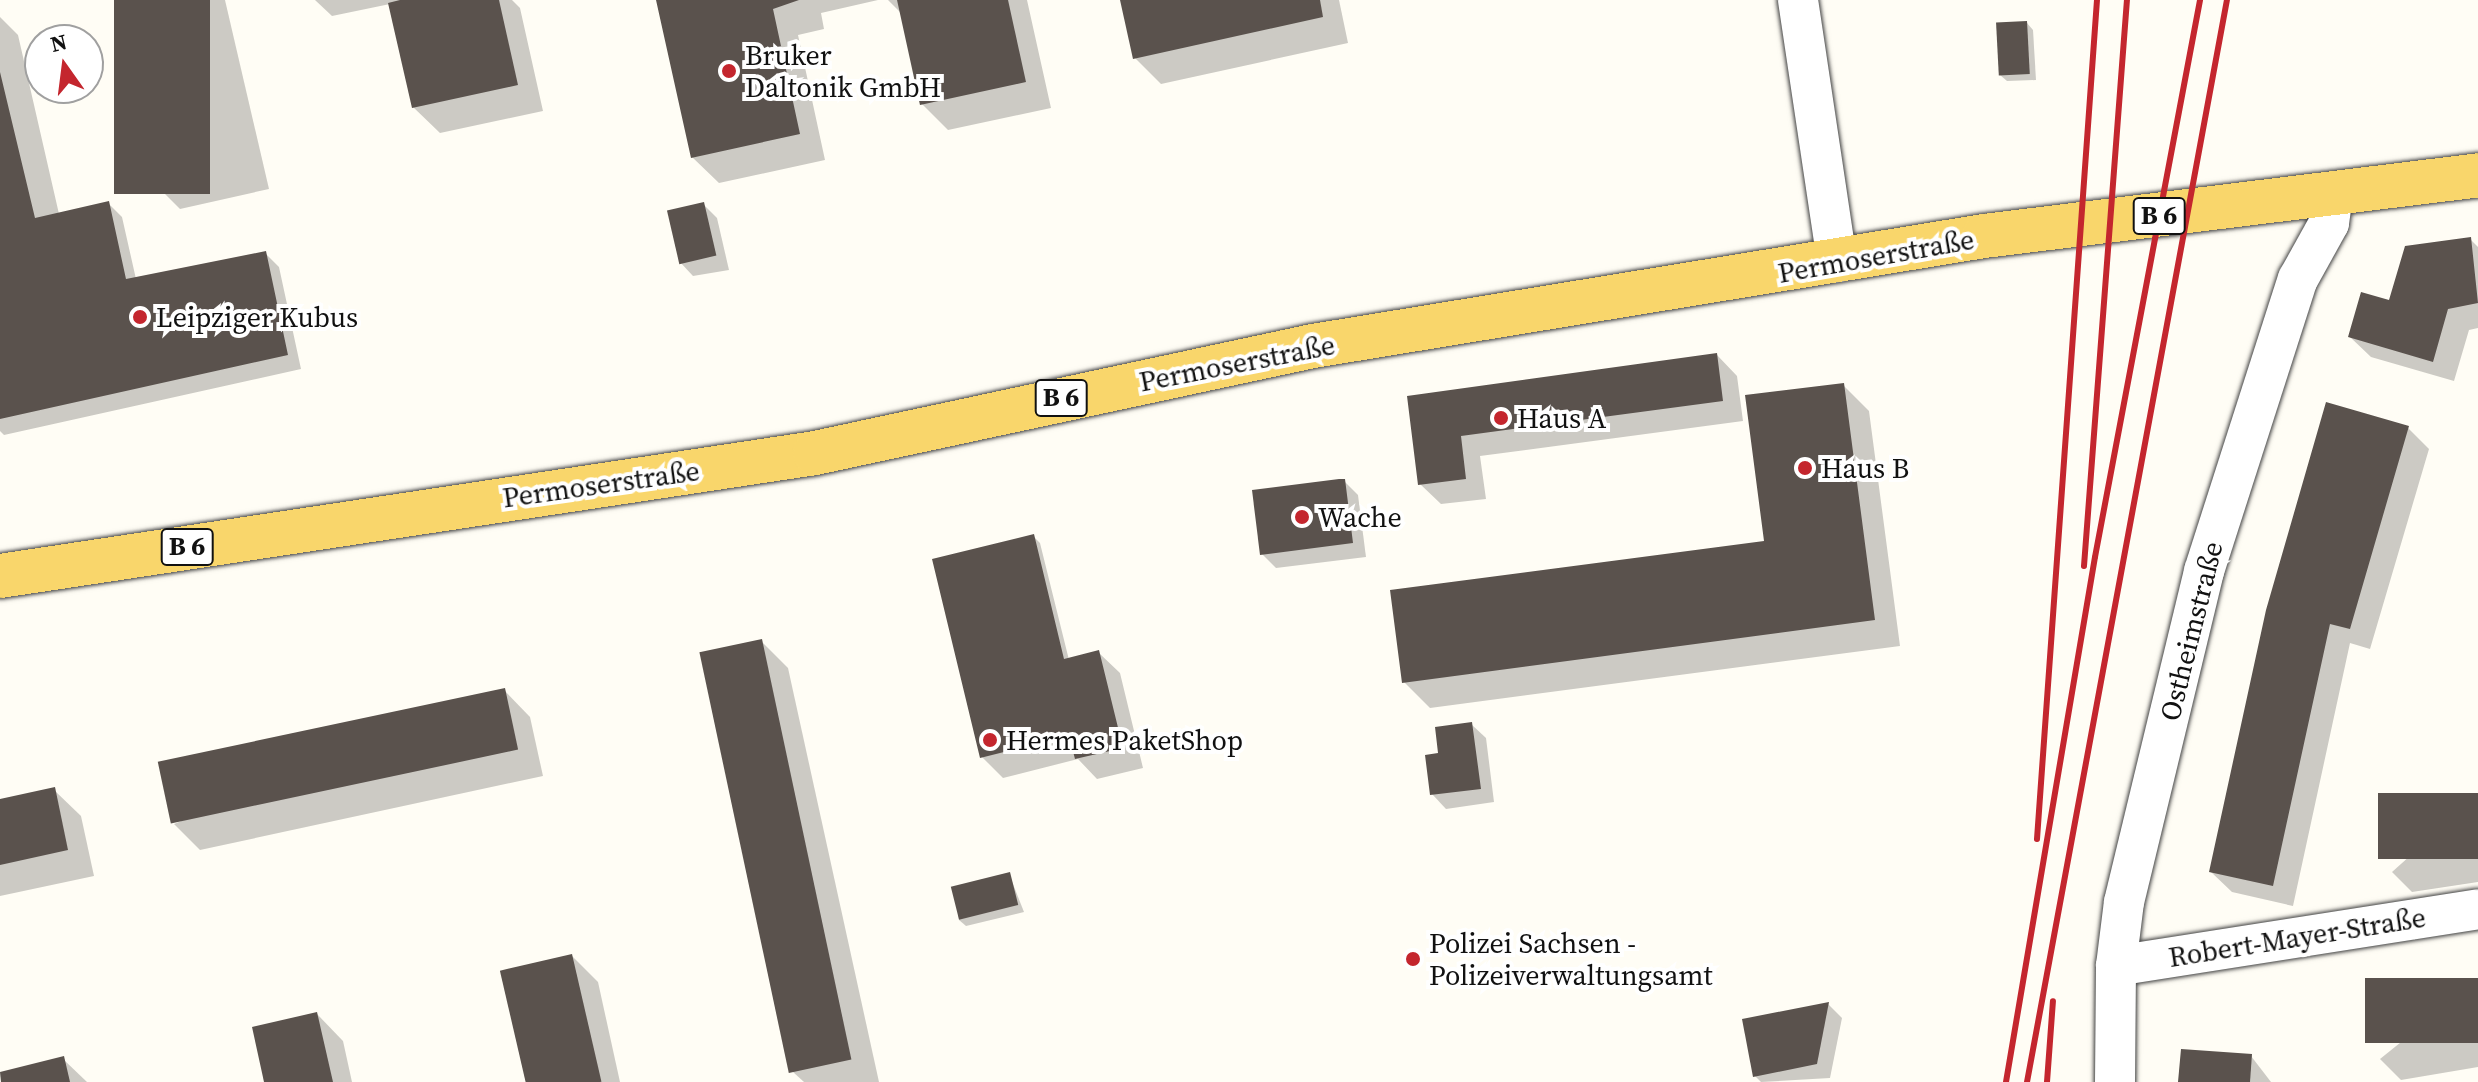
<!DOCTYPE html>
<html>
<head>
<meta charset="utf-8">
<style>
	body { margin:0 }
	#map { position:relative; width:2478px; height:1082px; overflow:hidden; background:#fffdf5; font-family:"Source Serif 4",serif }
	div>[style] { position:absolute }
	[style*='--x'] { left:calc(var(--x)*1px); top:calc(var(--y)*1px); width:calc(var(--w)*1px); rotate:calc(var(--a)*1deg) }
	.shadow>* { inset:0; background:#0003 }
	.building>* { inset:0; background:#5a524d; transform-origin:0 0 }
	.roads { filter:drop-shadow(0 0 2px #444) drop-shadow(0 0 2px #444) }
	.minor>* { height:40px; margin:-20px; padding:0 20px; transform-origin:20px; border-radius:20px; background:#fff }
	.primary>* { height:44px; margin:-22px; padding:0 22px; transform-origin:22px; border-radius:22px; background:#f9d66b }
	.rail>* { height:6px; margin:-3px; padding:0 3px; transform-origin:3px; border-radius:3px; background:#c4262e }
	.dots>* { width:22px; height:22px; translate:-50% -50%; box-sizing:border-box; border:4px solid #fff; border-radius:50% }
	span { translate:-50% -50%; white-space:nowrap; text-align:center; line-height:1.15; -webkit-text-stroke:8px #fff; paint-order:stroke }
	.shield-label span { padding:2px 6px; background:#fff; border:2px solid; border-radius:6px; -webkit-text-stroke-width:0 }
	.shield-label { font-size:26px; color:#111; font-weight:700 }
	.poi-label { font-size:28px; color:#111 }
	.left { translate:0 -50%; text-align:left }
	.street-label { font-size:28px; color:#111 }
	.north { position:absolute; left:24px; top:24px; width:80px; height:80px; box-sizing:border-box; background:#fff; border:2px solid #a0a0a0; border-radius:50%; rotate:346deg; font-size:22px; font-weight:700; line-height:32px; text-align:center; color:#111 }
	.north::after { content:''; display:block; margin:auto; width:28px; height:36px; background:#c4262e; clip-path:polygon(50% 0,100% 100%,50% 72%,0 100%) }
</style>
</head>
<body>
<div id="map">
	<div class="shadow">
		<div style="clip-path:polygon(116px 0,225px 0,269px 189px,180px 209px,159px 188px)"></div>
		<div style="clip-path:polygon(315px 0,512px 0,520px 8px,543px 111px,440px 133px,413px 107px,390px 4px,332px 16px)"></div>
		<div style="clip-path:polygon(658px 0,878px 0,821px 13px,824px 29px,798px 35px,825px 160px,719px 183px,692px 157px)"></div>
		<div style="clip-path:polygon(888px 0,1027px 0,1051px 108px,948px 130px,922px 104px,902px 14px)"></div>
		<div style="clip-path:polygon(1122px 0,1339px 0,1348px 43px,1161px 84px,1135px 58px)"></div>
		<div style="clip-path:polygon(0 17px,18px 35px,59px 214px,108px 203px,122px 217px,136px 279px,265px 253px,279px 267px,301px 369px,4px 435px,0 431px)"></div>
		<div style="clip-path:polygon(2027px 23px,2033px 30px,2036px 80px,2007px 81px,2000px 75px)"></div>
		<div style="clip-path:polygon(703px 204px,717px 218px,729px 270px,693px 276px,679px 261px)"></div>
		<div style="clip-path:polygon(2470px 239px,2478px 247px,2478px 328px,2469px 330px,2454px 381px,2371px 357px,2350px 337px)"></div>
		<div style="clip-path:polygon(1717px 355px,1737px 376px,1743px 421px,1480px 456px,1486px 499px,1441px 504px,1420px 484px,1409px 397px)"></div>
		<div style="clip-path:polygon(1843px 385px,1869px 411px,1900px 646px,1430px 708px,1404px 682px,1766px 542px)"></div>
		<div style="clip-path:polygon(2408px 428px,2429px 449px,2370px 649px,2350px 643px,2293px 906px,2232px 892px,2211px 872px)"></div>
		<div style="clip-path:polygon(1344px 481px,1358px 495px,1366px 557px,1276px 568px,1262px 554px)"></div>
		<div style="clip-path:polygon(1034px 537px,1040px 543px,1069px 660px,1099px 653px,1120px 673px,1143px 768px,1097px 779px,1078px 759px,1003px 778px,982px 757px)"></div>
		<div style="clip-path:polygon(762px 642px,788px 668px,879px 1082px,804px 1082px,793px 1072px)"></div>
		<div style="clip-path:polygon(504px 690px,530px 717px,543px 776px,200px 850px,174px 824px)"></div>
		<div style="clip-path:polygon(1471px 724px,1486px 738px,1494px 802px,1446px 809px,1432px 794px,1440px 755px)"></div>
		<div style="clip-path:polygon(54px 790px,81px 816px,94px 876px,0 896px,0 801px)"></div>
		<div style="clip-path:polygon(2478px 795px,2478px 882px,2412px 892px,2392px 872px)"></div>
		<div style="clip-path:polygon(1009px 874px,1024px 912px,966px 926px,959px 920px)"></div>
		<div style="clip-path:polygon(572px 956px,598px 982px,620px 1082px,528px 1082px)"></div>
		<div style="clip-path:polygon(2478px 980px,2478px 1067px,2401px 1080px,2380px 1059px)"></div>
		<div style="clip-path:polygon(1828px 1004px,1842px 1018px,1830px 1078px,1761px 1082px,1755px 1076px)"></div>
		<div style="clip-path:polygon(317px 1014px,343px 1041px,352px 1082px,267px 1082px)"></div>
		<div style="clip-path:polygon(2251px 1056px,2271px 1082px,2181px 1082px)"></div>
		<div style="clip-path:polygon(63px 1059px,87px 1082px,3px 1082px)"></div>
	</div>
	<div class="building">
		<div style="left:114px;top:0;width:96px;height:194px"></div>
		<div style="clip-path:polygon(400px 0,499px 0,518px 85px,412px 108px,388px 3px)"></div>
		<div style="clip-path:polygon(656px 0,799px 0,773px 9px,800px 134px,691px 158px)"></div>
		<div style="clip-path:polygon(897px 0,1008px 0,1026px 82px,920px 105px)"></div>
		<div style="clip-path:polygon(1120px 0,1320px 0,1323px 17px,1133px 59px)"></div>
		<div style="left:2027px;top:21px;width:53px;height:31px;rotate:87deg"></div>
		<div style="clip-path:polygon(0 72px,35px 218px,109px 201px,126px 279px,266px 251px,288px 355px,0 419px)"></div>
		<div style="left:704px;top:202px;width:55px;height:38px;rotate:77deg"></div>
		<div style="clip-path:polygon(2471px 237px,2478px 303px,2448px 309px,2433px 362px,2348px 337px,2361px 292px,2389px 300px,2405px 246px)"></div>
		<div style="clip-path:polygon(1717px 353px,1723px 401px,1461px 436px,1466px 479px,1418px 485px,1407px 396px)"></div>
		<div style="clip-path:polygon(1844px 383px,1875px 620px,1402px 683px,1390px 590px,1764px 541px,1745px 395px)"></div>
		<div style="clip-path:polygon(2326px 402px,2409px 426px,2350px 629px,2330px 624px,2273px 886px,2209px 872px,2266px 610px)"></div>
		<div style="clip-path:polygon(1339px 479px,1345px 479px,1353px 543px,1260px 555px,1252px 490px)"></div>
		<div style="clip-path:polygon(1034px 534px,1064px 659px,1099px 650px,1123px 748px,1075px 759px,1069px 736px,980px 758px,932px 559px)"></div>
		<div style="left:762px;top:639px;width:430px;height:64px;rotate:78deg"></div>
		<div style="left:505px;top:688px;width:63px;height:355px;rotate:78deg"></div>
		<div style="clip-path:polygon(1472px 722px,1481px 789px,1430px 795px,1425px 755px,1438px 753px,1435px 727px)"></div>
		<div style="clip-path:polygon(55px 787px,68px 850px,0 865px,0 799px)"></div>
		<div style="left:2478px;top:793px;width:66px;height:100px;rotate:90deg"></div>
		<div style="left:1010px;top:872px;width:34px;height:61px;rotate:76deg"></div>
		<div style="left:572px;top:954px;width:131px;height:74px;rotate:77deg"></div>
		<div style="left:2478px;top:978px;width:65px;height:113px;rotate:90deg"></div>
		<div style="clip-path:polygon(1829px 1002px,1817px 1064px,1753px 1077px,1742px 1019px)"></div>
		<div style="clip-path:polygon(317px 1012px,333px 1082px,264px 1082px,252px 1027px)"></div>
		<div style="clip-path:polygon(2181px 1049px,2252px 1054px,2250px 1082px,2178px 1082px)"></div>
		<div style="clip-path:polygon(64px 1056px,70px 1082px,1px 1082px,0 1072px)"></div>
	</div>
	<div class="roads">
		<div class="minor">
			<div style="--x:1798;--y:0;--w:265;--a:81.5"></div>
			<div style="--x:2116;--y:966;--w:366;--a:-8.9"></div>
			<div style="--x:2115;--y:1082;--w:116;--a:-89.5"></div>
			<div style="--x:2116;--y:966;--w:64;--a:-82.9"></div>
			<div style="--x:2124;--y:902;--w:341;--a:-76.4"></div>
			<div style="--x:2204;--y:571;--w:307;--a:-72.2"></div>
			<div style="--x:2298;--y:279;--w:64;--a:-61"></div>
			<div style="--x:2329;--y:223;--w:28;--a:-82"></div>
		</div>
		<div class="primary">
			<div style="--x:0;--y:576;--w:824;--a:-8.58"></div>
			<div style="--x:815;--y:453;--w:509;--a:-12.13"></div>
			<div style="--x:1313;--y:346;--w:680;--a:-9.31"></div>
			<div style="--x:1984;--y:236;--w:498;--a:-7"></div>
		</div>
	</div>
	<div class="rail">
		<div style="--x:2084;--y:566;--w:568;--a:-85.66"></div>
		<div style="--x:2037;--y:839;--w:841;--a:-85.91"></div>
		<div style="--x:2006;--y:1082;--w:532;--a:-80.38"></div>
		<div style="--x:2095;--y:557;--w:567;--a:-79.32"></div>
		<div style="--x:2027;--y:1082;--w:1100;--a:-79.53"></div>
		<div style="--x:2047;--y:1082;--w:81;--a:-85.8"></div>
	</div>
	<div class="dots">
		<div style="left:729px;top:71px;background:#c4262e"></div>
		<div style="left:140px;top:317px;background:#c4262e"></div>
		<div style="left:1501px;top:418px;background:#c4262e"></div>
		<div style="left:1805px;top:468px;background:#c4262e"></div>
		<div style="left:1302px;top:517px;background:#c4262e"></div>
		<div style="left:990px;top:740px;background:#c4262e"></div>
		<div style="left:1413px;top:959px;background:#c4262e"></div>
	</div>
	<div class="shield-label">
		<span style="left:2159px;top:216px">B 6</span>
		<span style="left:1061px;top:398px">B 6</span>
		<span style="left:187px;top:547px">B 6</span>
	</div>
	<div class="poi-label">
		<span class="left" style="left:745px;top:71px">Bruker<br>Daltonik GmbH</span>
		<span class="left" style="left:156px;top:317px">Leipziger Kubus</span>
		<span class="left" style="left:1517px;top:418px">Haus A</span>
		<span class="left" style="left:1821px;top:468px">Haus B</span>
		<span class="left" style="left:1318px;top:517px">Wache</span>
		<span class="left" style="left:1006px;top:740px">Hermes PaketShop</span>
		<span class="left" style="left:1429px;top:959px">Polizei Sachsen -<br>Polizeiverwaltungsamt</span>
	</div>
	<div class="street-label">
		<span style="left:1876px;top:256px;rotate:-10deg">Permoserstraße</span>
		<span style="left:1237px;top:363px;rotate:-11deg">Permoserstraße</span>
		<span style="left:601px;top:484px;rotate:-8deg">Permoserstraße</span>
		<span style="left:2191px;top:631px;rotate:-76deg">Ostheimstraße</span>
		<span style="left:2297px;top:937px;rotate:-9deg">Robert-Mayer-Straße</span>
	</div>
	<div class="north">N</div>
</div>
</body>
</html>
